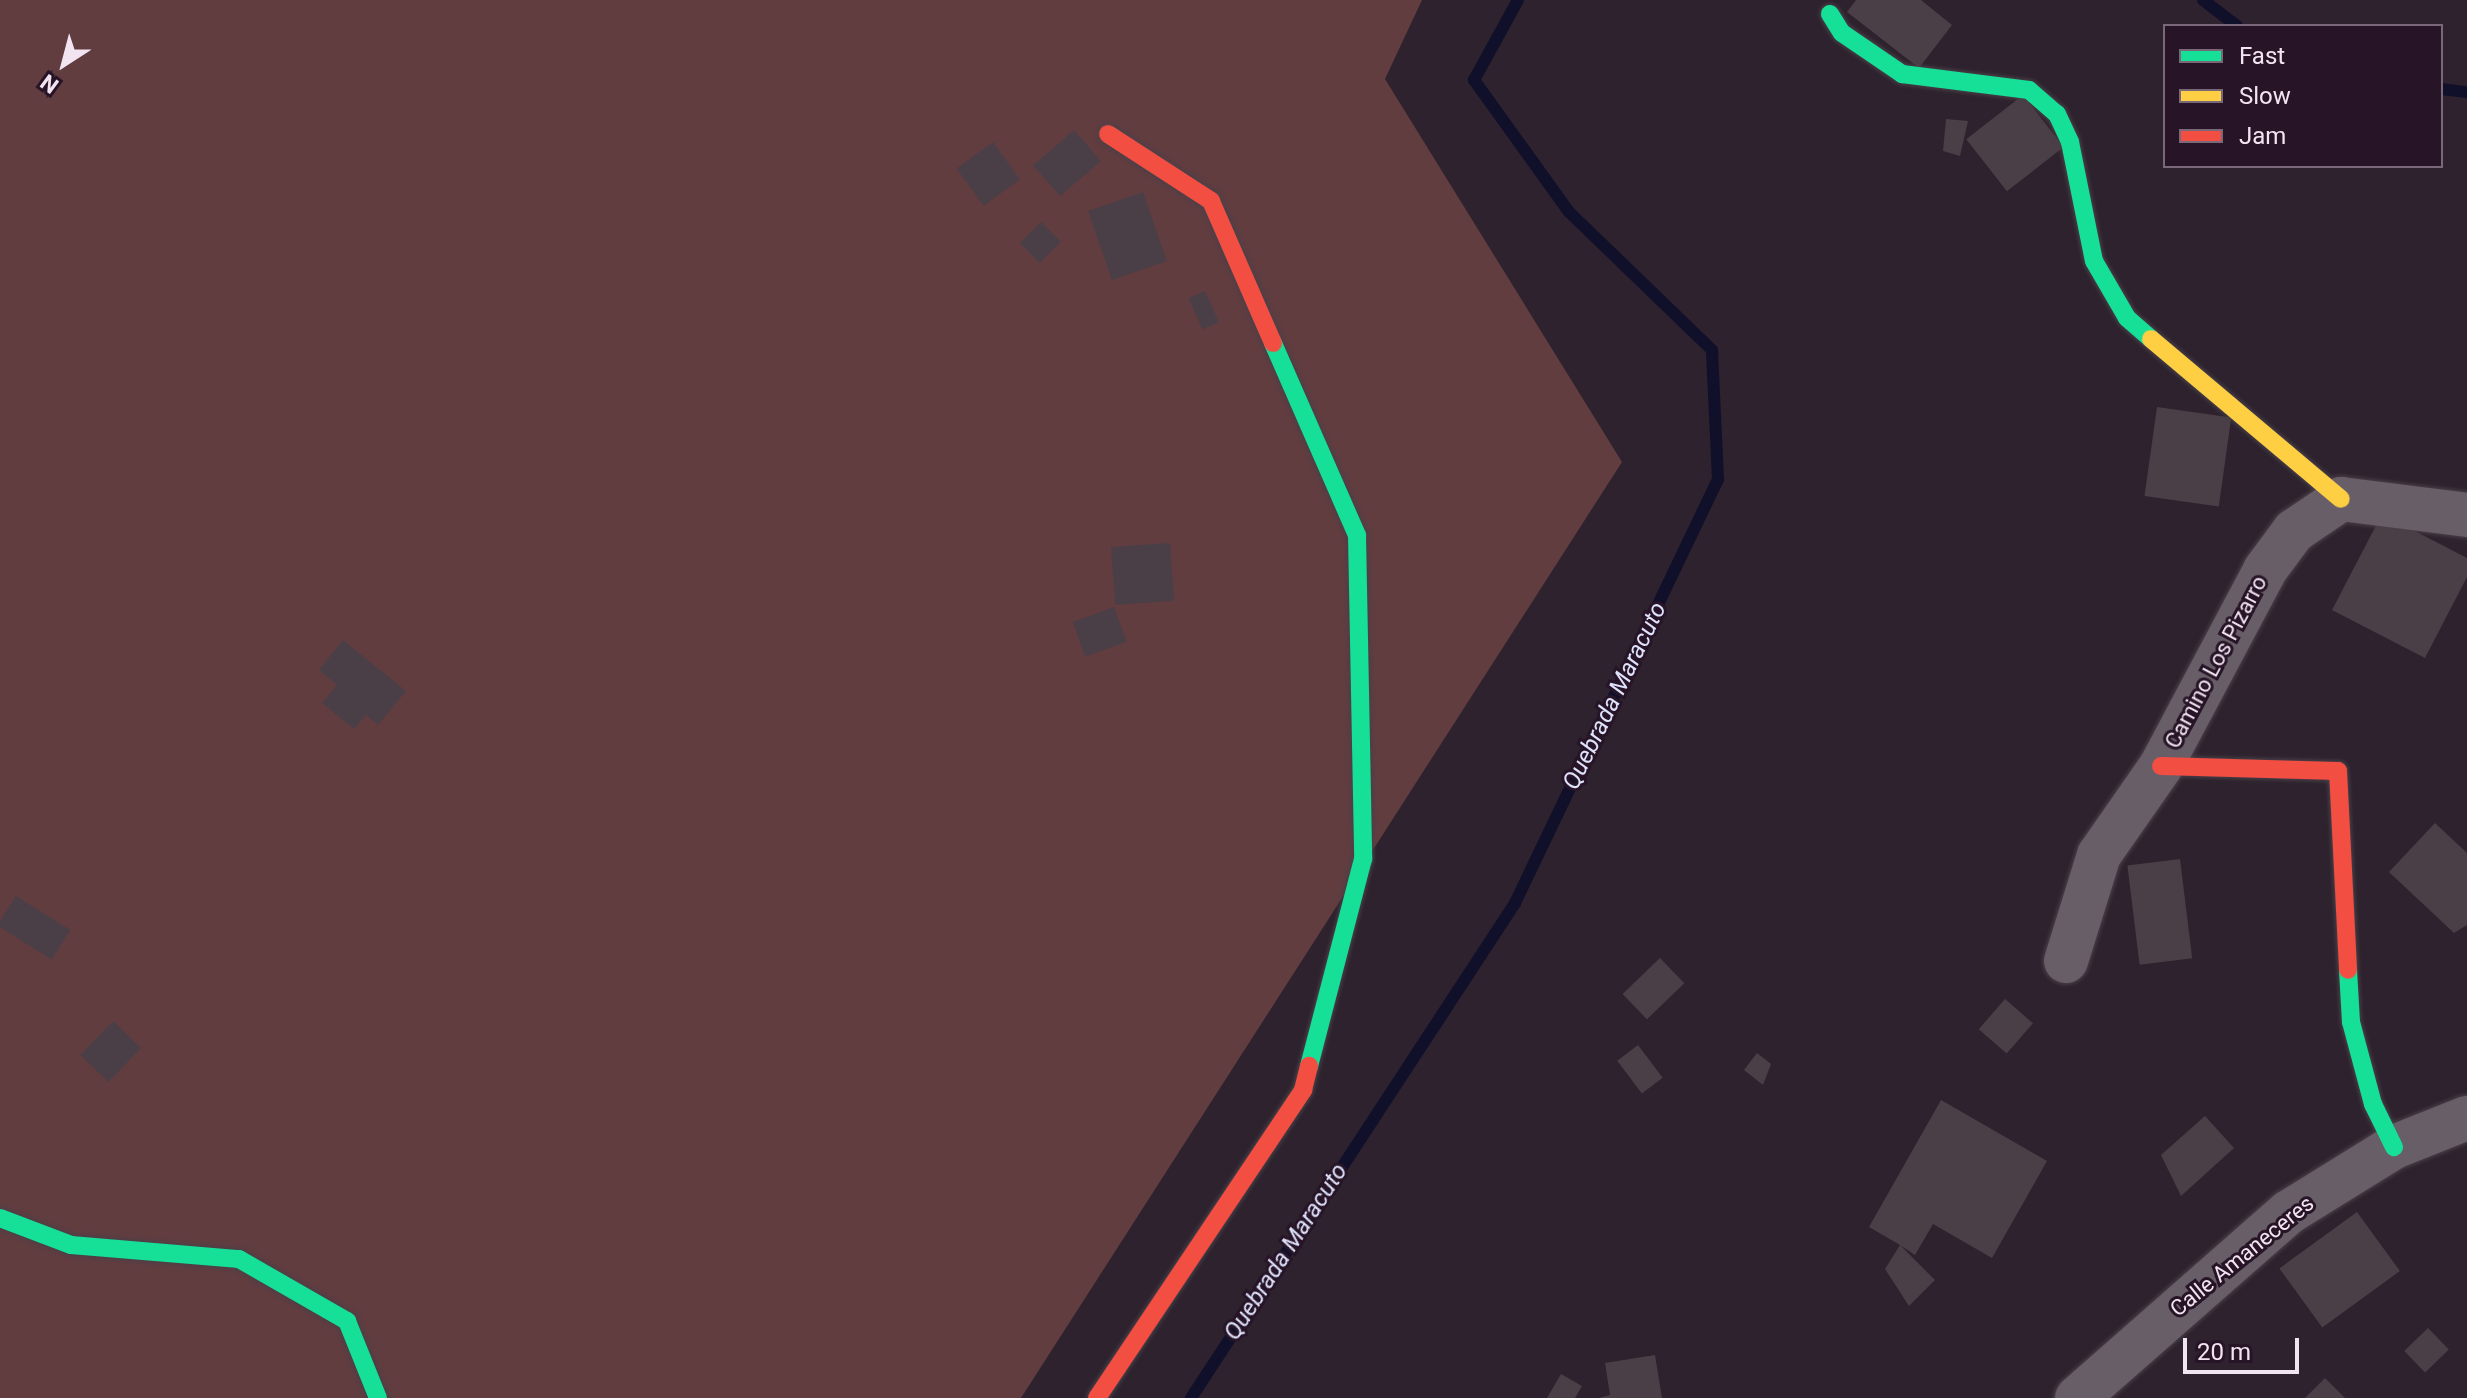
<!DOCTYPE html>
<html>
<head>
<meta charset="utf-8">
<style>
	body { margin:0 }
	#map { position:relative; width:2467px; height:1398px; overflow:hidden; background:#2d222d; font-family:Roboto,sans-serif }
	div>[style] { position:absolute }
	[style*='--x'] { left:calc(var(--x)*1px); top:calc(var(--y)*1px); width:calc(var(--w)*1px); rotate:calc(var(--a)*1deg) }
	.forest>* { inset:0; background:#613d40 }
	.stream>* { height:12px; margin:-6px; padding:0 6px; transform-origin:6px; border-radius:6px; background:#11102a }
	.building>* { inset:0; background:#4b3f47; transform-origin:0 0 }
	.roads { filter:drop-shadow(0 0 2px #494049) drop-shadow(0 0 2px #494049) }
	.street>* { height:44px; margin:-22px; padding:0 22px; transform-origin:22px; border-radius:22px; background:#685e67 }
	.fast>* { height:18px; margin:-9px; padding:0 9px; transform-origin:9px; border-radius:9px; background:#16e098 }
	.slow>* { height:18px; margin:-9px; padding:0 9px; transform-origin:9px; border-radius:9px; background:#ffcf43 }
	.jam>* { height:18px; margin:-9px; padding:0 9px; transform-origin:9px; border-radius:9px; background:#f24e42 }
	span { translate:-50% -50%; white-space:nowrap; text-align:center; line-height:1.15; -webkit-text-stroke:6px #271527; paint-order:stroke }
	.street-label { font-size:22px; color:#f2e5f1 }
	.water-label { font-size:24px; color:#dee2fb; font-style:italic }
	.legend { position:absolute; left:2163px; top:24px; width:280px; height:144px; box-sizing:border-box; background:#271527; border:2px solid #786878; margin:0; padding:10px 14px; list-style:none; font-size:24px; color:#f2e5f1 }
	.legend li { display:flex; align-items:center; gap:16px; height:40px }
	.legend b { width:40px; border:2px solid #786878 }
	.north { position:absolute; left:24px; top:24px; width:80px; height:80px; -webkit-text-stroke:6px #271527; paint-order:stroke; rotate:216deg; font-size:22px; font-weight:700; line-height:32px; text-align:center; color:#f2e5f1 }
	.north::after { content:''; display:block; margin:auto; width:28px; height:36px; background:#f2e5f1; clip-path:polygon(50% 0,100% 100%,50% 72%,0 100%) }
	.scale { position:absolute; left:2183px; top:1338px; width:116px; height:36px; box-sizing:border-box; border:4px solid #f2e5f1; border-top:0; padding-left:10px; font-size:24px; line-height:28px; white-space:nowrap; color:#f2e5f1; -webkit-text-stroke:6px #271527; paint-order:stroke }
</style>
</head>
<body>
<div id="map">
	<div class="forest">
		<div style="clip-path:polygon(0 0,1422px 0,1385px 79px,1622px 462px,1021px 1398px,0 1398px)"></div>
	</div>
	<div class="stream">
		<div style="--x:2203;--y:0;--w:43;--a:37.4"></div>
		<div style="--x:2441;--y:89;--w:26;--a:7"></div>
		<div style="--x:1191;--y:1398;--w:592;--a:-56.79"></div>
		<div style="--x:1515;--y:903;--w:470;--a:-64.4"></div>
		<div style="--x:1718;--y:479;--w:129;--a:-92.7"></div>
		<div style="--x:1712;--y:350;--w:199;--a:-136"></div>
		<div style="--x:1569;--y:212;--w:163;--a:-125.7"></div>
		<div style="--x:1474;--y:80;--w:91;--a:-61.2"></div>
	</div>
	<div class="building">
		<div style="clip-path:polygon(1856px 0,1921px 0,1952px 25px,1919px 68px,1847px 12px)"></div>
		<div style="left:2023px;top:95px;width:66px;height:72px;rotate:52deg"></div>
		<div style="clip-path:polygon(1946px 119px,1968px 121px,1960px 156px,1943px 151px)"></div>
		<div style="left:1074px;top:130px;width:41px;height:54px;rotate:49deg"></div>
		<div style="left:993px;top:142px;width:46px;height:45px;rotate:54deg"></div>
		<div style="left:1143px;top:192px;width:73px;height:58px;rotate:71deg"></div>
		<div style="left:1041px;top:222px;width:28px;height:30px;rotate:45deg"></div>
		<div style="left:1205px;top:291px;width:34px;height:18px;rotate:66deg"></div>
		<div style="left:2157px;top:407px;width:75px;height:90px;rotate:8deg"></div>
		<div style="clip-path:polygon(2382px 514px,2467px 558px,2467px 577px,2425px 658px,2332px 610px)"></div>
		<div style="left:1170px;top:543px;width:58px;height:59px;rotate:86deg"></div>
		<div style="left:1114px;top:607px;width:37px;height:44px;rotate:70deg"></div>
		<div style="clip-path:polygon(343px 640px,406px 691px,378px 725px,366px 715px,354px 729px,322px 703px,337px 685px,319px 670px)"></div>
		<div style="clip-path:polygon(2435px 823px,2467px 853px,2467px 925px,2454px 933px,2389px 872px)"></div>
		<div style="left:2180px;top:859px;width:100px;height:53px;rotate:83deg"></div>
		<div style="left:16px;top:896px;width:64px;height:35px;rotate:32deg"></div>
		<div style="left:1660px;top:958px;width:35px;height:52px;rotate:46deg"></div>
		<div style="left:2005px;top:999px;width:37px;height:40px;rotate:41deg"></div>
		<div style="left:113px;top:1021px;width:39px;height:47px;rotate:44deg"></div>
		<div style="left:1638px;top:1045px;width:41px;height:26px;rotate:53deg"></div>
		<div style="clip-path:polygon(1757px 1053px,1771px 1064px,1763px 1085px,1744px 1070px)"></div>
		<div style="clip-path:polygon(1941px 1100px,2047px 1161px,1992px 1258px,1933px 1224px,1915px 1255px,1900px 1245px,1935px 1280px,1909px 1306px,1885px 1269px,1900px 1245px,1869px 1227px)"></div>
		<div style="clip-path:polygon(2205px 1116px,2234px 1148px,2181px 1196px,2161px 1155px)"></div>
		<div style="left:2357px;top:1212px;width:73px;height:96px;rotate:54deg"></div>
		<div style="left:2428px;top:1328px;width:30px;height:33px;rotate:46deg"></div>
		<div style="clip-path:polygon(1655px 1355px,1662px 1398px,1599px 1398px,1610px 1395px,1605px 1363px)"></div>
		<div style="clip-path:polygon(1561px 1374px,1582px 1386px,1575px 1398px,1547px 1398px)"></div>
		<div style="clip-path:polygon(2325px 1378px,2345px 1398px,2305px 1398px)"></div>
	</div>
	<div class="roads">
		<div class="street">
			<div style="--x:2066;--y:961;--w:111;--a:-72.7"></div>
			<div style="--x:2099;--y:855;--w:108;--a:-55.1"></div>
			<div style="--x:2161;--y:766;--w:222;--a:-62"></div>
			<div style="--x:2265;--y:570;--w:49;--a:-53.4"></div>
			<div style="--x:2294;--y:531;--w:57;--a:-34.2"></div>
			<div style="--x:2341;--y:499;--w:127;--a:7.2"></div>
			<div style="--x:2077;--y:1398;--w:282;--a:-41.3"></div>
			<div style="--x:2289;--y:1212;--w:123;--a:-31.8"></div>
			<div style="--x:2394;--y:1147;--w:79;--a:-21.7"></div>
		</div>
		<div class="fast">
			<div style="--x:1830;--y:14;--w:22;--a:58"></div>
			<div style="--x:1842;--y:33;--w:73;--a:34.3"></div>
			<div style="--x:1902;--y:74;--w:128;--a:7.2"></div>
			<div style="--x:2029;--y:90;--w:37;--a:41"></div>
			<div style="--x:2057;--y:114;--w:31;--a:65"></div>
			<div style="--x:2070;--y:142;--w:121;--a:78.6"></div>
			<div style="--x:2094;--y:261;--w:66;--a:59.9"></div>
			<div style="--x:2127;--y:318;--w:32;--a:41"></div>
			<div style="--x:1273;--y:343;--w:210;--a:66.4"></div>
			<div style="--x:1357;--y:535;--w:324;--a:88.9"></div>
			<div style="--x:1363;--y:859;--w:214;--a:104.6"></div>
			<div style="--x:2348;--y:970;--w:52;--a:86.7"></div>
			<div style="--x:2351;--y:1022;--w:85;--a:75"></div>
			<div style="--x:2373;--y:1104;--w:48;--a:64"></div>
			<div style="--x:0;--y:1218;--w:76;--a:20.8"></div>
			<div style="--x:71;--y:1245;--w:169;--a:4.8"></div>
			<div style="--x:239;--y:1259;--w:125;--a:29.9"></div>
			<div style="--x:347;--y:1321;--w:83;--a:68.1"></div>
		</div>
		<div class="slow">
			<div style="--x:2151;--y:339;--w:248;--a:40.1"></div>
		</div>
		<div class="jam">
			<div style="--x:1108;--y:134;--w:123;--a:33"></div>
			<div style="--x:1211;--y:201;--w:155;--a:66.4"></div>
			<div style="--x:2161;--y:766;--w:177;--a:1.6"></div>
			<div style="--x:2338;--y:771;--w:199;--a:87.1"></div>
			<div style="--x:1097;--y:1398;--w:371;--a:-56.2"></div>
			<div style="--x:1303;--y:1090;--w:25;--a:-76"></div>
		</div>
	</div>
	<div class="street-label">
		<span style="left:2216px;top:662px;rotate:-62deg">Camino Los Pizarro</span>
		<span style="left:2242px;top:1256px;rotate:-39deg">Calle Amaneceres</span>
	</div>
	<div class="water-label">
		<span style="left:1615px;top:696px;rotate:-64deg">Quebrada Maracuto</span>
		<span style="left:1286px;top:1252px;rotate:-57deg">Quebrada Maracuto</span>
	</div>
	<ul class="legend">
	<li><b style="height:10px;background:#16e098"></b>Fast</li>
	<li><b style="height:10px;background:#ffcf43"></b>Slow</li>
	<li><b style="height:10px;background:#f24e42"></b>Jam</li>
	</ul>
	<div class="north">N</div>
	<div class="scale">20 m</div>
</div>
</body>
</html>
